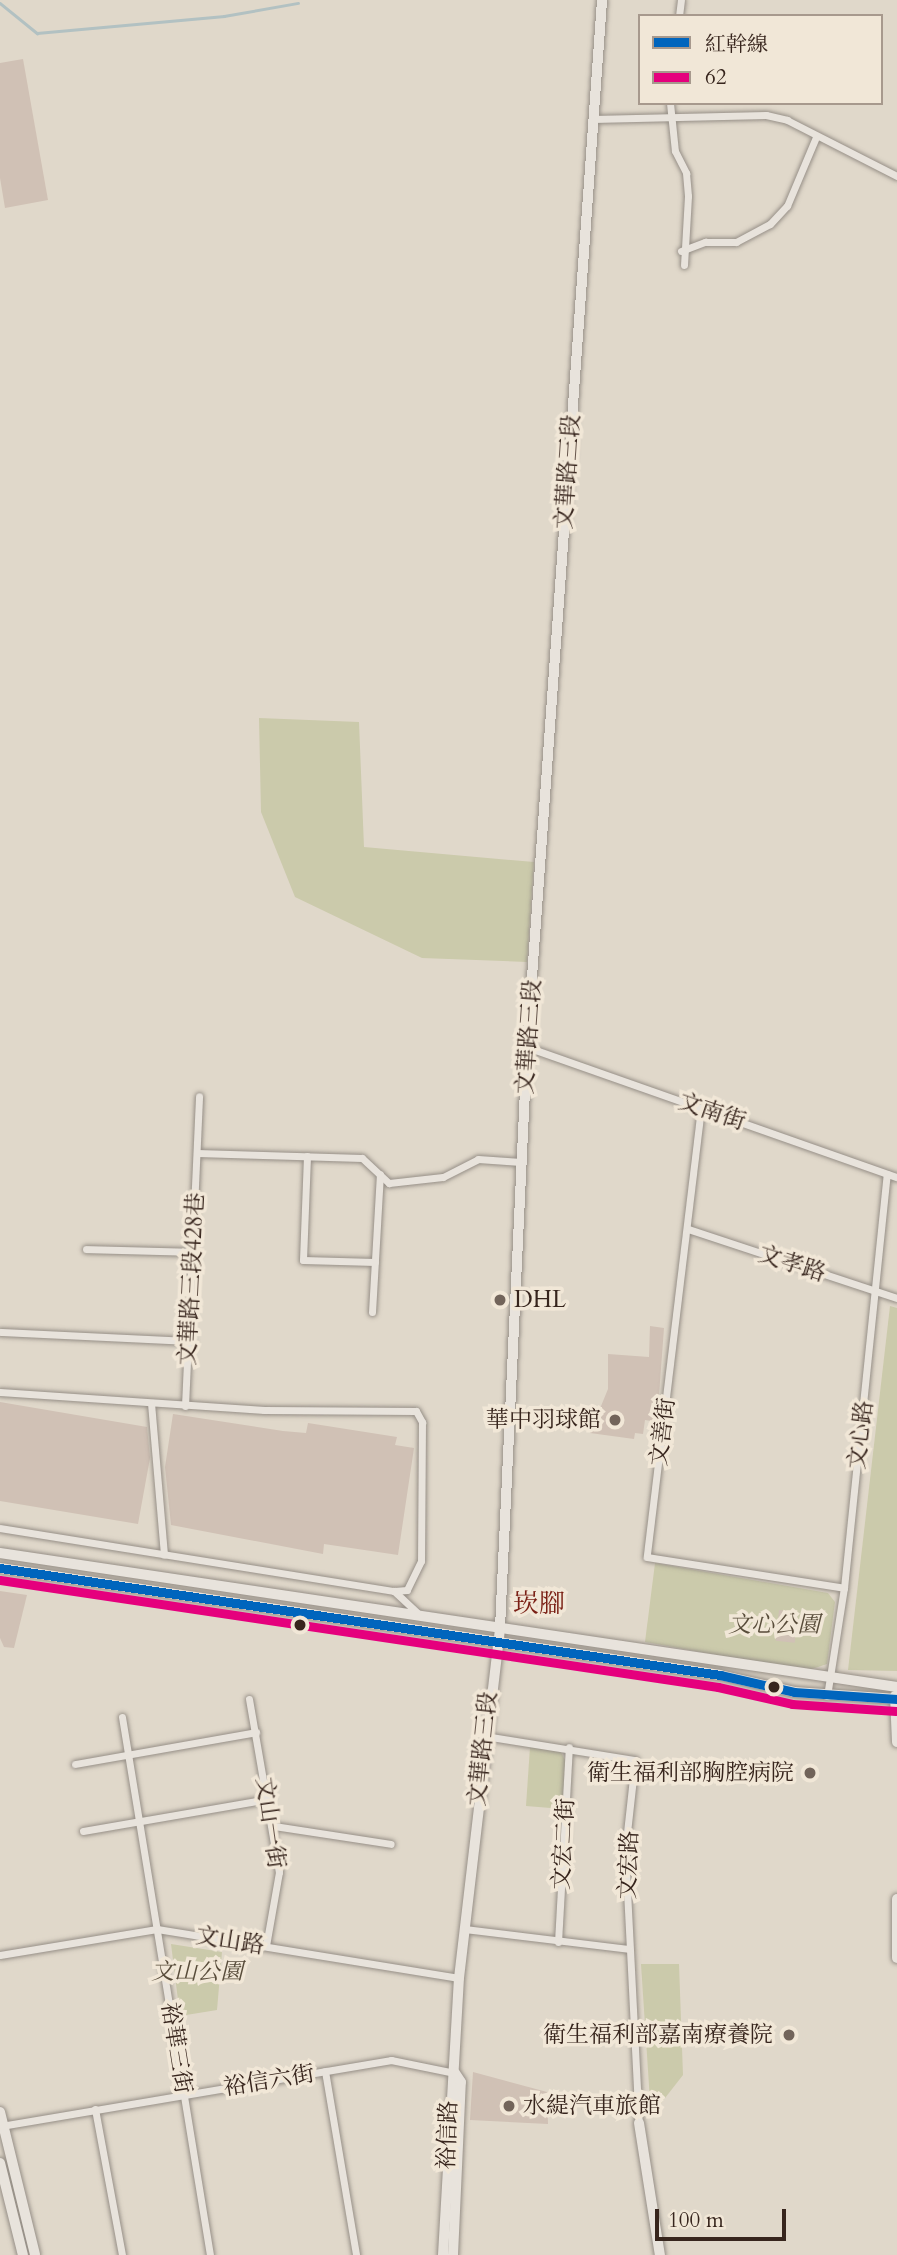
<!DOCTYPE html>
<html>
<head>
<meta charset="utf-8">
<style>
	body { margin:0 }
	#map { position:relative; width:897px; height:2255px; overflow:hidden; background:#e0d8ca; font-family:Cardo,"Noto Serif TC",serif }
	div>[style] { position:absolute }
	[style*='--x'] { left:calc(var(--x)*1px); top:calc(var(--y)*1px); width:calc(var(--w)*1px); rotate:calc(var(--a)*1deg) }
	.green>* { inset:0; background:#cbcaab }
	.stream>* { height:2.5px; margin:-1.25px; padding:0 1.25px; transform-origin:1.25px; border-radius:1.25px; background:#b2c1c2 }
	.building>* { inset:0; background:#d0c1b5; transform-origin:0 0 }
	.roads { filter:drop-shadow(0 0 2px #968f87) drop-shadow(0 0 2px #968f87) }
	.street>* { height:7px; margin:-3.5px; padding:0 3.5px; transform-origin:3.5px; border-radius:3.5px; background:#e8e3dc }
	.secondary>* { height:10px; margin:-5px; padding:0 5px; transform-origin:5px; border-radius:5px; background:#e8e3dc }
	.bus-1>* { height:9px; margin:-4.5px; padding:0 4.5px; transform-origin:4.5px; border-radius:4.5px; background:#0065bd }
	.bus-2>* { height:9px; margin:-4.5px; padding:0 4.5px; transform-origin:4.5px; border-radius:4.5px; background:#e5007d }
	.dots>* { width:19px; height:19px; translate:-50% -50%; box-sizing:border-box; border:4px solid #f1e7d7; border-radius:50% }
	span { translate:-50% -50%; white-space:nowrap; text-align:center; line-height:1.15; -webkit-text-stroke:7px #f1e7d7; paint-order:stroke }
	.street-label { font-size:23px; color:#37251d }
	.poi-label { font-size:23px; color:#37251d }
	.left { translate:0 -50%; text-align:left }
	.right { translate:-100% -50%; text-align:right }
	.park-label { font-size:23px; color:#584c3a; font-style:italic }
	.quarter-label { font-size:26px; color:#7a1f14 }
	.legend { position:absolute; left:638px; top:14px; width:245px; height:91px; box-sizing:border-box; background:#f1e7d7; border:2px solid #a7998d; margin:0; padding:9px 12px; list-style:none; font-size:21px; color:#37251d }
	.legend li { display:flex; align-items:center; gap:14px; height:35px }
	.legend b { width:35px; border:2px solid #a7998d }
	.scale { position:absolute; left:655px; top:2209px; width:131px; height:32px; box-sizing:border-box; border:4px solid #37251d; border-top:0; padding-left:9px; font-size:21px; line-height:24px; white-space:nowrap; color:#37251d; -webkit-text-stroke:5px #f1e7d7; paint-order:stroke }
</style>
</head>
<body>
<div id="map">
	<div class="green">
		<div style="clip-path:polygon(259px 718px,359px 722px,364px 847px,534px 862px,527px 962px,422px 958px,295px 897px,261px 812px)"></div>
		<div style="clip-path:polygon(890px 1306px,897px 1308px,897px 1671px,848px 1670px)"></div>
		<div style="clip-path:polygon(655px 1563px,828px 1593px,835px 1602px,827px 1664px,806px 1671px,645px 1642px)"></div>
		<div style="clip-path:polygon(530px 1747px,560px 1750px,567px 1764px,563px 1809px,526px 1806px)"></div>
		<div style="clip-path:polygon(171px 1944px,222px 1952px,217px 2010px,180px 2016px)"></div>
		<div style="clip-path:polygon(641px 1964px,679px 1964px,683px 2075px,651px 2116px)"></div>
	</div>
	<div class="stream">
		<div style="--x:0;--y:3;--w:48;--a:39"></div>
		<div style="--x:37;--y:33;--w:188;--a:-5.2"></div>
		<div style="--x:224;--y:16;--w:75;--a:-10"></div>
	</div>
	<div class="building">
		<div style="clip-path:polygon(23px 59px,48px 200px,5px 208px,0 178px,0 63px)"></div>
		<div style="clip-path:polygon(650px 1326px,664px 1328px,657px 1422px,645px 1420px,643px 1434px,635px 1433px,634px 1439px,590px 1433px,608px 1389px,608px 1354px,649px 1357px)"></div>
		<div style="clip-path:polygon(0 1402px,147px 1427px,150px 1458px,138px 1524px,0 1501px)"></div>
		<div style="clip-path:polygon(173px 1414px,283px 1431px,306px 1433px,308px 1423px,397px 1437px,395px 1445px,414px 1448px,398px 1555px,324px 1544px,323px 1554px,171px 1525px,165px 1467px)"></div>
		<div style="clip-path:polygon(0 1591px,27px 1595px,14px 1648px,4px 1647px,0 1638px)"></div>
		<div style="left:779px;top:1610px;width:19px;height:31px;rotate:6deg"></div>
		<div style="clip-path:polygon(473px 2072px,547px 2092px,548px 2124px,470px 2120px)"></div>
	</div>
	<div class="roads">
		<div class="street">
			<div style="--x:679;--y:16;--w:16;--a:-83"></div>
			<div style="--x:670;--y:103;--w:48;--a:84.1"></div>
			<div style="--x:675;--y:151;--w:25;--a:63"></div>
			<div style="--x:686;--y:173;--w:23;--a:85"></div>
			<div style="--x:688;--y:196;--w:69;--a:93.3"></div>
			<div style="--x:593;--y:119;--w:173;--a:-1.3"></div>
			<div style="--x:766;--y:115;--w:22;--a:13"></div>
			<div style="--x:787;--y:120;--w:123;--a:27"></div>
			<div style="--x:681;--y:251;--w:26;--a:-21"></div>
			<div style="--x:705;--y:242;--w:31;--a:0"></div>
			<div style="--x:736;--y:242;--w:38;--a:-28"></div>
			<div style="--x:770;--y:224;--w:25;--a:-47"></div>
			<div style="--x:787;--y:206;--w:75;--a:-67.2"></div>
			<div style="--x:527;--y:1047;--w:392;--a:19.4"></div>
			<div style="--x:701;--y:1108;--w:452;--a:96.9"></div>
			<div style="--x:647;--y:1557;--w:199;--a:8.9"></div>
			<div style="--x:197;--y:1153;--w:165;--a:1.7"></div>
			<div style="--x:362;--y:1158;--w:37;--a:43"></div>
			<div style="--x:389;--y:1183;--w:54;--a:-6.3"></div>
			<div style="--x:443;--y:1177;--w:39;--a:-27"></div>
			<div style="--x:478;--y:1159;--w:43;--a:4"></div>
			<div style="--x:307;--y:1156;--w:104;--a:92.2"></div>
			<div style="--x:303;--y:1260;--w:72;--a:1.6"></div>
			<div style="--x:688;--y:1229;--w:220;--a:18.3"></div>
			<div style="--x:86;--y:1249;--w:108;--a:1.6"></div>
			<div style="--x:372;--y:1312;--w:138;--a:-86.7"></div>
			<div style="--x:0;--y:1332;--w:191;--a:2.7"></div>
			<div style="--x:0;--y:1392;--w:265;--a:3.9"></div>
			<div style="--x:264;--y:1410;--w:152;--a:0.4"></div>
			<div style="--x:416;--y:1411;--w:13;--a:61"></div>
			<div style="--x:422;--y:1422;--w:139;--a:90.4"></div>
			<div style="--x:421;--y:1561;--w:32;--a:116"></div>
			<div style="--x:407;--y:1590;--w:13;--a:176"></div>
			<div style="--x:151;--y:1403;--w:152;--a:85.1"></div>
			<div style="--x:185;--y:1406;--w:310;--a:-87.4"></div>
			<div style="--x:0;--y:1528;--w:399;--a:9.1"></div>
			<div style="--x:394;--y:1591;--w:35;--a:43"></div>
			<div style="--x:827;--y:1696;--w:109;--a:-81.1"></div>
			<div style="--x:844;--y:1588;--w:416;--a:-84.1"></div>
			<div style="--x:249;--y:1699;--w:176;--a:80.2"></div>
			<div style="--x:279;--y:1872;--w:75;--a:100"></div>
			<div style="--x:122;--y:1717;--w:545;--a:80.71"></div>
			<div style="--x:485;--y:1736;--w:152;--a:9.1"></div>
			<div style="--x:635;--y:1760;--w:92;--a:96.3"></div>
			<div style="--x:625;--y:1851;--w:272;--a:87.1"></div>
			<div style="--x:75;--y:1764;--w:184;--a:-10"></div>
			<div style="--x:274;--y:1826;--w:118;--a:8.7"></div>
			<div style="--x:83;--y:1831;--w:188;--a:-9.8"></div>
			<div style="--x:464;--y:1929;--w:166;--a:6.9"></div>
			<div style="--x:558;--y:1942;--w:195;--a:-86.8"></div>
			<div style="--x:0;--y:1955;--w:159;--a:-9.4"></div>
			<div style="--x:157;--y:1929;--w:306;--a:9.2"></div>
			<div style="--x:325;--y:2071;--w:187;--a:80.4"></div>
			<div style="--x:95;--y:2109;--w:148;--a:79.5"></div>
			<div style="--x:1;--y:2126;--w:396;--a:-9.6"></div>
			<div style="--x:391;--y:2060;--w:65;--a:11.5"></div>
		</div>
		<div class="secondary">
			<div style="--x:0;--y:1553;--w:907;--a:8.5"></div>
			<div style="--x:0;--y:1568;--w:728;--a:8.45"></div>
			<div style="--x:720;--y:1675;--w:76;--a:12.9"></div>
			<div style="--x:794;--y:1692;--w:103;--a:3.9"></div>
			<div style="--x:895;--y:1696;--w:46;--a:87.5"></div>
			<div style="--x:897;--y:1899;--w:59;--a:90"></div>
			<div style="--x:0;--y:2112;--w:147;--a:76.2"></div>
			<div style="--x:639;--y:2123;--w:134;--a:81"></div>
			<div style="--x:0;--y:2163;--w:95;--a:76"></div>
			<div style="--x:443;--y:2255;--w:277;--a:-86.7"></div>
			<div style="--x:459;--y:1978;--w:352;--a:-83.3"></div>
			<div style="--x:500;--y:1628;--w:582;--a:-87.34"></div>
			<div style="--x:527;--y:1047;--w:1050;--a:-85.9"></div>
			<div style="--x:453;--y:2255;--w:173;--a:-87.4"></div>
			<div style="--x:461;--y:2082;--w:11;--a:-124"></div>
		</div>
	</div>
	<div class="bus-1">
		<div style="--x:0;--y:1568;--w:728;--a:8.45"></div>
		<div style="--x:720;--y:1675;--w:76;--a:12.9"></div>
		<div style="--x:794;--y:1692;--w:103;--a:3.9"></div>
	</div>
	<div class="bus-2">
		<div style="--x:0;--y:1580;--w:726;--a:8.48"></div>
		<div style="--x:718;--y:1687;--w:76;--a:12.9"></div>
		<div style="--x:792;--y:1704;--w:104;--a:3.9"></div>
	</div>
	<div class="dots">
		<div style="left:500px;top:1300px;background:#72645a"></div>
		<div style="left:615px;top:1420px;background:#72645a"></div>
		<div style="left:300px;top:1625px;background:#37251d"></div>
		<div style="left:774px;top:1687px;background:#37251d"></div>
		<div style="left:810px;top:1773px;background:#72645a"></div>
		<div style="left:789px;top:2035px;background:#72645a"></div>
		<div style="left:509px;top:2106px;background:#72645a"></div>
	</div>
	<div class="street-label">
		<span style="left:568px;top:472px;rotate:-86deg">文華路三段</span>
		<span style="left:529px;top:1037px;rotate:-86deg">文華路三段</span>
		<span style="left:712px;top:1112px;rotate:19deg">文南街</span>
		<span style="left:792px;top:1264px;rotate:18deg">文孝路</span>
		<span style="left:192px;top:1279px;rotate:-87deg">文華路三段428巷</span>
		<span style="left:663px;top:1432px;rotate:-83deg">文善街</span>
		<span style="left:861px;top:1435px;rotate:-83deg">文心路</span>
		<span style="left:483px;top:1749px;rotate:-84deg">文華路三段</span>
		<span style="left:270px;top:1823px;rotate:82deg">文山一街</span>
		<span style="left:564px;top:1844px;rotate:-87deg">文宏二街</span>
		<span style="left:629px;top:1865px;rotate:-88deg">文宏路</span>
		<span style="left:230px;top:1941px;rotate:9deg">文山路</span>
		<span style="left:176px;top:2048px;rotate:81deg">裕華三街</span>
		<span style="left:269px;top:2081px;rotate:-9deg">裕信六街</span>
		<span style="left:448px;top:2135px;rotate:-88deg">裕信路</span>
	</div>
	<div class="poi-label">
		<span class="left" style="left:514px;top:1300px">DHL</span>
		<span class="right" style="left:601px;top:1420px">華中羽球館</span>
		<span class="right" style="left:794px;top:1773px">衛生福利部胸腔病院</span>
		<span class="right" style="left:773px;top:2035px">衛生福利部嘉南療養院</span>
		<span class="left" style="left:523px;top:2106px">水緹汽車旅館</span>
	</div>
	<div class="park-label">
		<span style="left:774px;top:1625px">文心公園</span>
		<span style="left:197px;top:1972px">文山公園</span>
	</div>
	<div class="quarter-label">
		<span style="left:539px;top:1604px">崁腳</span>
	</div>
	<ul class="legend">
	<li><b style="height:9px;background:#0065bd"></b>紅幹線</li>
	<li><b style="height:9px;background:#e5007d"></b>62</li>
	</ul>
	<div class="scale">100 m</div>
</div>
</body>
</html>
